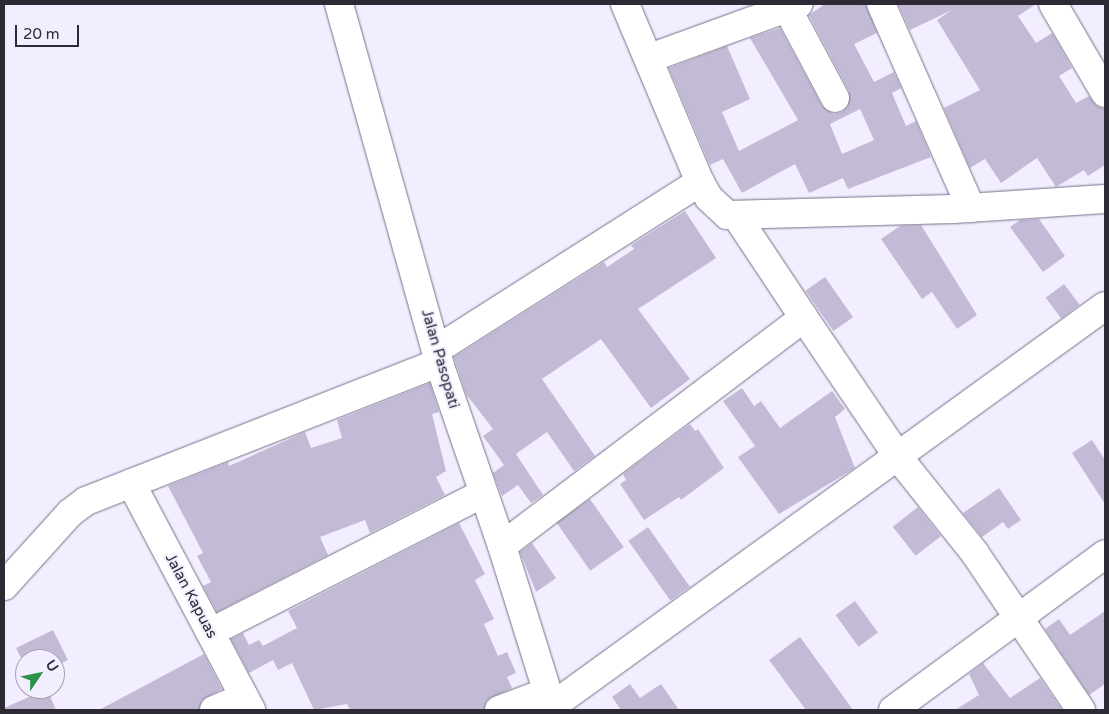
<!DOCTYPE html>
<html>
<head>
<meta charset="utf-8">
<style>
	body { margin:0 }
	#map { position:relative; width:1109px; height:714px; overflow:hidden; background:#f3eeff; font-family:"Varela Round",sans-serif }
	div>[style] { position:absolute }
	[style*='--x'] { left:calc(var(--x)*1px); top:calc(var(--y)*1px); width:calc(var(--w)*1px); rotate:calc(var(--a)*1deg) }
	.building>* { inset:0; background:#c3bbd6; transform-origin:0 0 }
	.roads { filter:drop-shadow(0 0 1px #777088) drop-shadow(0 0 1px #777088) }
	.minor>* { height:28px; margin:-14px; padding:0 14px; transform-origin:14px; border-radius:14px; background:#fff }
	span { translate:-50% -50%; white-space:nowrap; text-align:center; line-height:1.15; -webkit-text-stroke:4px #f3eeff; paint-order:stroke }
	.street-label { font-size:15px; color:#2d2a35 }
	.frame { position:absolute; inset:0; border:5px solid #2d2a35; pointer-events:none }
	.north { position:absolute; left:15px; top:649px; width:50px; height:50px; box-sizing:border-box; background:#f3eeff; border:1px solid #a4a0ae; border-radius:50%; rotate:56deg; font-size:14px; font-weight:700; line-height:20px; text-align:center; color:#2d2a35 }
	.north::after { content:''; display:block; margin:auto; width:18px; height:22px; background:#2c9248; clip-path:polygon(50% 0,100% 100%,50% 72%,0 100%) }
	.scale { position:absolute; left:15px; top:25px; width:64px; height:22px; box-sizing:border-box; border:2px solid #2d2a35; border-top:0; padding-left:6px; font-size:15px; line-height:18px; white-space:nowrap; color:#2d2a35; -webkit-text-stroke:4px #f3eeff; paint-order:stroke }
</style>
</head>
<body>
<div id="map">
	<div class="building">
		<div style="clip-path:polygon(evenodd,825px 4px,866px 4px,877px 33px,854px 44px,874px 82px,894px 72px,901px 88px,892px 93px,906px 126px,916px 121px,931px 157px,848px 189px,843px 178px,809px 193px,795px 164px,742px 193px,723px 159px,710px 165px,669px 68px,727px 46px,750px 99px,722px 112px,739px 151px,798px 120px,750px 38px,780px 28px,822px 106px,834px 114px,842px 112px,848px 106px,849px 91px,809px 15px,825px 4px,860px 109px,874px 140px,842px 154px,830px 124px,860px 109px)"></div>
		<div style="clip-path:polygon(898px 4px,1036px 4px,1018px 16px,1036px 43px,1052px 33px,1072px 68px,1059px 76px,1076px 103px,1089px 96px,1097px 106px,1105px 109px,1105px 165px,1088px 176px,1084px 170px,1056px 187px,1037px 158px,1001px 183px,985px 159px,970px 168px,944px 108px,980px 90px,937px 20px,952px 10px,910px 30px)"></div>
		<div style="clip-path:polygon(685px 211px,716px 258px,638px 309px,690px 379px,651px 408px,601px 339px,542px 379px,595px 456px,574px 471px,547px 432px,516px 454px,543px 495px,531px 503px,518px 485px,502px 496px,493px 473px,504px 465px,483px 436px,493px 429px,466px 394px,454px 357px,604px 262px,607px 267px,634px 249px,631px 245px)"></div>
		<div style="clip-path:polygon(1039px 219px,1065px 256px,1043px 272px,1010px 227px,1020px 220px)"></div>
		<div style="clip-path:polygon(921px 225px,977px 315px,957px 329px,932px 292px,922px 299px,881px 239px,900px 226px)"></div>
		<div style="left:825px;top:277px;width:49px;height:24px;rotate:55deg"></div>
		<div style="left:1064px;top:284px;width:26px;height:23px;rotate:53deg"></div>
		<div style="clip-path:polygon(430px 383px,439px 412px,432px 414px,446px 471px,436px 477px,445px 495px,370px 533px,365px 520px,320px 537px,328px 555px,217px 612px,203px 586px,211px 582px,197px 556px,203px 553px,168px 486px,228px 462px,229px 466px,305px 432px,311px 448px,342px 438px,337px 420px)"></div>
		<div style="clip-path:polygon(742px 388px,754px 406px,761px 401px,780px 428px,832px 391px,845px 409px,835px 417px,855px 468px,779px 514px,738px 457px,755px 446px,723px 401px)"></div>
		<div style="clip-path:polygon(690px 424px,695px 431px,698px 429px,724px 468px,681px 500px,679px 497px,644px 520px,620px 484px,626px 480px,623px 474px)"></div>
		<div style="clip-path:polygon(1092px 440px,1105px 460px,1105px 504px,1072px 453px)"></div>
		<div style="clip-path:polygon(999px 488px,1021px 520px,1008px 529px,1003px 522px,982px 537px,963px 513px)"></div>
		<div style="left:590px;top:499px;width:59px;height:41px;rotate:55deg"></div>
		<div style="left:918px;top:507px;width:37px;height:32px;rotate:52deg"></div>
		<div style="clip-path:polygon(459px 523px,485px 574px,475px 580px,494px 619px,484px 624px,498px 656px,507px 652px,516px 673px,507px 677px,512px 688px,487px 700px,484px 710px,350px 710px,347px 704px,314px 710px,292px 663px,278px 670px,273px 660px,249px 673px,231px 639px,243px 633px,249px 645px,259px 640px,263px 646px,297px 628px,288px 611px)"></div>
		<div style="left:648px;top:527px;width:73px;height:24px;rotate:55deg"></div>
		<div style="clip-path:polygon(532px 543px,556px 578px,536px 592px,520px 552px)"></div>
		<div style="left:855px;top:601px;width:39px;height:24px;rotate:54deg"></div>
		<div style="clip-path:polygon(1105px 611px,1105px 684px,1089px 695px,1045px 629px,1059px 619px,1070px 635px)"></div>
		<div style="clip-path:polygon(53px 630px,68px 660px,55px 666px,55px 659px,25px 659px,25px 666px,16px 648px)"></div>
		<div style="clip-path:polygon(800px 637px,840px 692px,853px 710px,806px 710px,769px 660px)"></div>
		<div style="clip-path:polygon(204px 654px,222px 689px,202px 700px,199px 710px,99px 710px)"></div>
		<div style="clip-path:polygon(983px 663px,1010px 698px,1040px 678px,1062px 710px,955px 710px,979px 695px,969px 674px)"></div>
		<div style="clip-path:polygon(630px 684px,640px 698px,661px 684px,679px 710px,621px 710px,612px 697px)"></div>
		<div style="clip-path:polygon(47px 689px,56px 710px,4px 710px,4px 708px)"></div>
	</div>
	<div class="roads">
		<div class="minor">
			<div style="--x:339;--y:4;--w:373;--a:74.4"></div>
			<div style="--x:439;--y:363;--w:194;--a:71"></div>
			<div style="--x:502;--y:546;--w:172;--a:72.7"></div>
			<div style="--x:625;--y:4;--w:193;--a:67.2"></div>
			<div style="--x:700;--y:182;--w:18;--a:61"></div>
			<div style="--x:709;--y:198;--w:25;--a:43"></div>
			<div style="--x:727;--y:215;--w:226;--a:-1.5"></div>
			<div style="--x:953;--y:209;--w:152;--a:-3.8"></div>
			<div style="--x:881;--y:4;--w:223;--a:66.2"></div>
			<div style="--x:1053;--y:4;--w:103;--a:59.7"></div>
			<div style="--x:787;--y:8;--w:102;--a:61.9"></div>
			<div style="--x:650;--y:58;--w:158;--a:-20"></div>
			<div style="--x:737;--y:217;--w:121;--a:56.4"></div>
			<div style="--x:436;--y:350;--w:313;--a:-32.5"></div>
			<div style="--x:131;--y:483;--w:257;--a:62.1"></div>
			<div style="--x:502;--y:546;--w:378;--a:-37.1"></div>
			<div style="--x:804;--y:318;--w:168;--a:55.9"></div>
			<div style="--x:898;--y:457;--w:122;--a:51.3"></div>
			<div style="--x:974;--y:552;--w:191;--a:55.9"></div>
			<div style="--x:4;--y:586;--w:98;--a:-47.9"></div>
			<div style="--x:70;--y:513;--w:20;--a:-37"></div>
			<div style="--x:86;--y:501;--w:379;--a:-21.4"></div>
			<div style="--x:211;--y:632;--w:304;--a:-27"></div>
			<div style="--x:551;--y:707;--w:684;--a:-35.9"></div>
			<div style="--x:214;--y:710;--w:33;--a:-23"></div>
			<div style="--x:499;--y:710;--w:51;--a:-20.6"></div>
			<div style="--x:893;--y:710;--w:263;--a:-36.3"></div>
		</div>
	</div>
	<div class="street-label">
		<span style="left:440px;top:359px;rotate:74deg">Jalan Pasopati</span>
		<span style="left:191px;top:596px;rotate:62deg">Jalan Kapuas</span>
	</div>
	<div class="frame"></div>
	<div class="north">U</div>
	<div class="scale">20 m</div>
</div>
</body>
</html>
